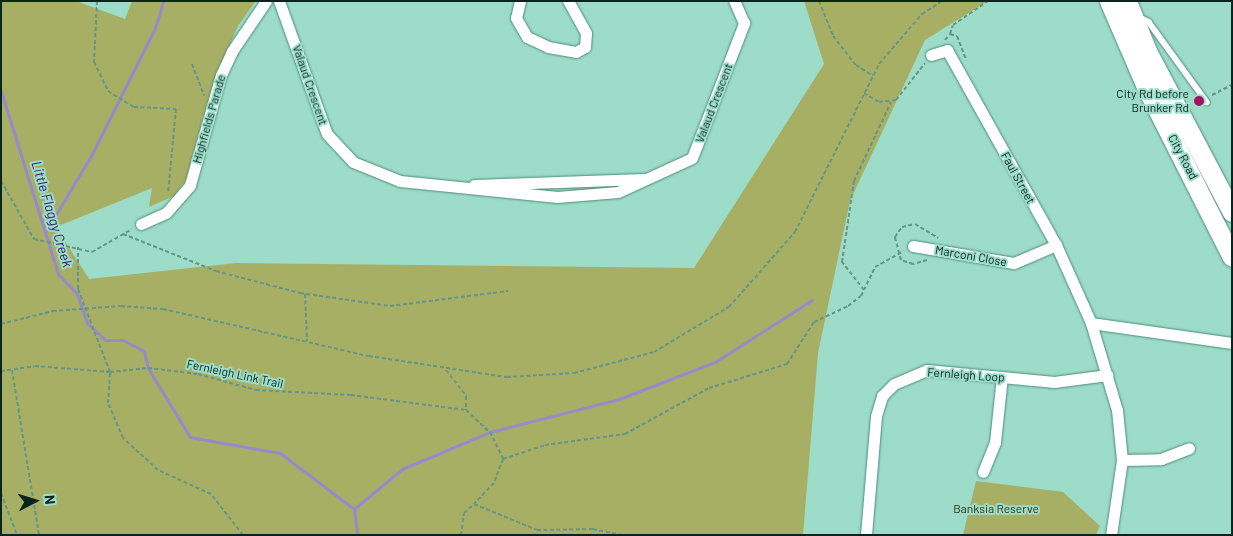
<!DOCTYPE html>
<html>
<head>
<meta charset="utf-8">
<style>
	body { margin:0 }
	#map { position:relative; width:1233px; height:536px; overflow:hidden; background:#9cdcc9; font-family:Barlow,sans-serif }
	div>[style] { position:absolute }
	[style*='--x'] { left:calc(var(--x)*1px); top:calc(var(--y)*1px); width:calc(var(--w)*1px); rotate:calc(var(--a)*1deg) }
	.green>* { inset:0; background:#a7af64 }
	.stream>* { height:3px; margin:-1.5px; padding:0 1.5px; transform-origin:1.5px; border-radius:1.5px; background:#9889cd }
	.path>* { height:2px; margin-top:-1px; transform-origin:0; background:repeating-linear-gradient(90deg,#649688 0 4px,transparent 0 6.5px) }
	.roads { filter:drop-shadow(0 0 1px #4e8c7b) drop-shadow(0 0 1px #4e8c7b) }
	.service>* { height:5.5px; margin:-2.75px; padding:0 2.75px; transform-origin:2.75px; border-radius:2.75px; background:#fff }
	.minor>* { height:11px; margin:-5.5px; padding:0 5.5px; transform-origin:5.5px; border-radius:5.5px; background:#fff }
	.trunk>* { height:19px; margin:-9.5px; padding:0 9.5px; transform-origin:9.5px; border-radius:9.5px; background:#fff }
	.path-bridge>* { height:2px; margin-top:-1px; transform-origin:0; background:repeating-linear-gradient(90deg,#649688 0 4px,transparent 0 6.5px) }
	.dots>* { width:14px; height:14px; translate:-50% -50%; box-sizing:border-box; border:2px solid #9cdcc9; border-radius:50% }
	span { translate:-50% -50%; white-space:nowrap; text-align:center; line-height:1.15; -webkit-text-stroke:4px #9cdcc9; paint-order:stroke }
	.street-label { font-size:12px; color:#09241d }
	.poi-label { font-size:12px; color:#09241d }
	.right { translate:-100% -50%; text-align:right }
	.park-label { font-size:12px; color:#2f3110 }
	.water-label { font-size:14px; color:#371a6a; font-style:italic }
	.frame { position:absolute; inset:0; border:2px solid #09241d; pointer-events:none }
	.north { position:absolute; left:10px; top:476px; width:50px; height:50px; -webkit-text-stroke:4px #9cdcc9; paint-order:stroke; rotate:85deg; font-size:14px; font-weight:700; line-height:20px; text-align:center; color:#09241d }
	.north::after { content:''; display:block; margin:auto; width:18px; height:22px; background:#09241d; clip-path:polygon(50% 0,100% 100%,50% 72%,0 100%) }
</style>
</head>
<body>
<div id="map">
	<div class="green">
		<div style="clip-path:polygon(1px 1px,76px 1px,125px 19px,132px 1px,255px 2px,238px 26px,218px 71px,188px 177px,174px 196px,149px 207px,152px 188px,56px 227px,89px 279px,236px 263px,694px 268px,824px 64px,804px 1px,988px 1px,925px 40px,850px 201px,818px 353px,803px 535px,1px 535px)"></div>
		<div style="clip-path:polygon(976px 481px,1063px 492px,1100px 526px,1096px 535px,963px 535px)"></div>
	</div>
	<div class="stream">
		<div style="--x:1;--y:91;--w:192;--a:72.7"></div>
		<div style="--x:58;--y:274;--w:28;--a:46"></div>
		<div style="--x:77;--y:294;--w:31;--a:71"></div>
		<div style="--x:87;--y:323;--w:25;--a:43"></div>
		<div style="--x:105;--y:340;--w:18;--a:0"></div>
		<div style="--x:123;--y:340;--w:24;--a:28"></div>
		<div style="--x:144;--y:351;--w:17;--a:77"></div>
		<div style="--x:148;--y:368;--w:81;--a:58.7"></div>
		<div style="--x:190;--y:437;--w:91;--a:10.1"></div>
		<div style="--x:280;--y:453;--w:93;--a:37.1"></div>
		<div style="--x:354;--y:509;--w:26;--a:83"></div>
		<div style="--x:46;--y:231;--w:90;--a:-59.1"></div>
		<div style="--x:92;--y:154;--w:141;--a:-63.4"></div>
		<div style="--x:155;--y:28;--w:28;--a:-73"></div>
		<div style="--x:354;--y:509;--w:62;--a:-39.8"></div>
		<div style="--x:402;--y:469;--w:95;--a:-22.8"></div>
		<div style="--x:490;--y:432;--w:133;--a:-14.3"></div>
		<div style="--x:619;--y:399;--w:103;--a:-21.1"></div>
		<div style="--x:715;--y:362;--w:115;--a:-32.6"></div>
	</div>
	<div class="path">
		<div style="--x:97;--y:1;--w:61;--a:92.8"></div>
		<div style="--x:94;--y:62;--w:32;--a:64"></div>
		<div style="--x:108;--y:91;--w:31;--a:32"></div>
		<div style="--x:134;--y:107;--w:42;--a:2.7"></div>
		<div style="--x:176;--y:109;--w:84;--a:95.4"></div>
		<div style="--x:819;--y:1;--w:38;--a:68"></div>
		<div style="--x:833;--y:36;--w:37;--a:52"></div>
		<div style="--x:856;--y:65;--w:20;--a:33"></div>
		<div style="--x:950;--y:34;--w:9;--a:-72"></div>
		<div style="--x:953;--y:25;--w:42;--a:-34.4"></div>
		<div style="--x:945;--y:40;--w:8;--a:-50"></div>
		<div style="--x:950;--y:34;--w:7;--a:16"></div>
		<div style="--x:957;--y:36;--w:26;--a:69"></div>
		<div style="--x:192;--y:64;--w:34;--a:69"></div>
		<div style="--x:864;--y:93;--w:17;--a:31"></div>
		<div style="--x:879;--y:102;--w:17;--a:-7"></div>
		<div style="--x:896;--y:100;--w:47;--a:-51.9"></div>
		<div style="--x:1212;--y:95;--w:22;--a:-27"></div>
		<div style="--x:1;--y:181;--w:67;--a:60.4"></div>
		<div style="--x:34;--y:239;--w:59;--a:12.6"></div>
		<div style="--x:92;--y:252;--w:46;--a:-29.9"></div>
		<div style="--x:123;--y:234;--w:100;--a:21.7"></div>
		<div style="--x:216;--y:271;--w:87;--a:14.7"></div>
		<div style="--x:300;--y:293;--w:91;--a:8.2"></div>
		<div style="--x:390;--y:306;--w:119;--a:-7.2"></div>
		<div style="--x:927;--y:260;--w:15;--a:164"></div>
		<div style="--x:913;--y:264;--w:13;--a:-162"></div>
		<div style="--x:901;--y:260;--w:24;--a:-105"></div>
		<div style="--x:895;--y:237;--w:12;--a:-55"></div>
		<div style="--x:902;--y:227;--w:13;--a:-13"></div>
		<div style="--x:915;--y:224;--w:27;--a:31"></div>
		<div style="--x:864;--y:290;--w:36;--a:-128"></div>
		<div style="--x:842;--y:262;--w:82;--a:-81.6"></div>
		<div style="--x:854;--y:181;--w:87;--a:-64.9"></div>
		<div style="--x:305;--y:294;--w:47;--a:87.6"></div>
		<div style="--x:121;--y:306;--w:42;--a:4.1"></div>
		<div style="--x:163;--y:309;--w:211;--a:12.9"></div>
		<div style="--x:369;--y:356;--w:140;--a:8.7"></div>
		<div style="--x:507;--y:377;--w:67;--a:-3.4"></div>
		<div style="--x:574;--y:373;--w:83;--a:-14.7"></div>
		<div style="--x:654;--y:352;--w:87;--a:-31"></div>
		<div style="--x:729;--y:307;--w:100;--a:-48.7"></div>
		<div style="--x:795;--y:232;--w:188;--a:-63.4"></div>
		<div style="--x:879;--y:64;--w:66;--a:-49.3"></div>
		<div style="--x:922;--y:14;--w:24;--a:-33"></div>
		<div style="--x:1;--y:324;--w:54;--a:-14"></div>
		<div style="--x:12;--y:370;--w:167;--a:80.7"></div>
		<div style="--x:446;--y:370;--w:33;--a:52"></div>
		<div style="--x:466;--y:396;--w:14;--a:90"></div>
		<div style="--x:1;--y:371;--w:34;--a:-8"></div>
		<div style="--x:35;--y:366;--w:75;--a:4.6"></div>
		<div style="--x:110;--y:372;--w:89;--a:-111.1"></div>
		<div style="--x:78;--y:289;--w:42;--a:-90"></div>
		<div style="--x:503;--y:459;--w:44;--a:-18.4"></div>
		<div style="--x:545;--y:445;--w:81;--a:-7.8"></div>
		<div style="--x:625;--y:434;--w:96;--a:-28.7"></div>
		<div style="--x:709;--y:388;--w:82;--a:-17.1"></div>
		<div style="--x:787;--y:364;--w:50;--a:-57.3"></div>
		<div style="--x:814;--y:322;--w:38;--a:-25"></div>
		<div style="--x:848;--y:306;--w:16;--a:-38"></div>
		<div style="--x:861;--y:296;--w:32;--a:-64"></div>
		<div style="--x:875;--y:267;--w:33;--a:-29"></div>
		<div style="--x:1;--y:493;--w:45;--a:69.1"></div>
		<div style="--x:243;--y:535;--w:52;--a:-128"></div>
		<div style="--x:211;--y:494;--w:58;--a:-155.6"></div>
		<div style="--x:158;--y:470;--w:47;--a:-137.6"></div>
		<div style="--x:123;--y:438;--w:38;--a:-113"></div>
		<div style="--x:108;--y:403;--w:31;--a:-86"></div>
		<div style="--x:110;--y:372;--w:38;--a:-6"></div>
		<div style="--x:148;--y:368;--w:50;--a:6.8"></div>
		<div style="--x:198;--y:374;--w:60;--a:15.4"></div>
		<div style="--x:256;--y:390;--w:95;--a:3"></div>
		<div style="--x:351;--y:395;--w:116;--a:7.4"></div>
		<div style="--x:466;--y:410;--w:33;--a:43"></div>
		<div style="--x:490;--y:432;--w:30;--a:64"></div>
		<div style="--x:503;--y:459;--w:26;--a:111"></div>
		<div style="--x:494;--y:483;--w:29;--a:134"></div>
		<div style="--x:461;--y:535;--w:22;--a:-82"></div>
		<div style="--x:464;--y:513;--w:13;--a:-42"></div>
		<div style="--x:474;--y:504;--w:68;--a:22.4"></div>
		<div style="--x:537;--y:530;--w:56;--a:-1"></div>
		<div style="--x:593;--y:529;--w:30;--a:12"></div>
	</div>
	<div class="roads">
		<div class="service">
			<div style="--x:1139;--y:17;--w:11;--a:27"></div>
			<div style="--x:1149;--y:22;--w:99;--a:54.1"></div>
		</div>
		<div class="minor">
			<div style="--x:279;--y:1;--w:141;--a:70.2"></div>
			<div style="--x:327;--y:134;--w:38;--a:47"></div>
			<div style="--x:353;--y:162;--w:51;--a:22"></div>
			<div style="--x:400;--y:181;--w:158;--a:5.8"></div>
			<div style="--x:557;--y:197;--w:61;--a:-4.7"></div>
			<div style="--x:618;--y:192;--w:81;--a:-24.7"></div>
			<div style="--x:692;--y:158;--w:145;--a:-68.9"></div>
			<div style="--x:744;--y:23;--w:24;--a:-114"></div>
			<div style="--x:520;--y:1;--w:17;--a:103"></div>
			<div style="--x:516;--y:18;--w:22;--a:60"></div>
			<div style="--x:527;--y:37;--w:23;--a:25"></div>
			<div style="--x:548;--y:47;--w:28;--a:10"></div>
			<div style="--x:576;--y:52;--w:10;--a:-29"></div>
			<div style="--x:585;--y:47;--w:14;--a:-86"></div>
			<div style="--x:586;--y:33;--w:37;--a:-119"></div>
			<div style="--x:931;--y:55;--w:17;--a:-17"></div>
			<div style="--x:947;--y:50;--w:223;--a:60.8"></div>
			<div style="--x:1056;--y:245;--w:85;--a:65.8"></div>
			<div style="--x:1091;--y:323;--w:91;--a:73.4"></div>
			<div style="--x:1117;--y:410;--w:50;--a:84.3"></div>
			<div style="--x:1122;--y:460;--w:76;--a:98.3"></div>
			<div style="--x:474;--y:185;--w:169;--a:-2"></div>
			<div style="--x:141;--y:224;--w:27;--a:-24"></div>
			<div style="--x:166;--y:213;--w:37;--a:-49"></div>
			<div style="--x:190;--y:185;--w:114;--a:-74.3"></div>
			<div style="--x:221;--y:75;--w:26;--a:-65"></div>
			<div style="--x:232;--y:51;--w:60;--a:-55.8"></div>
			<div style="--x:913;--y:246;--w:102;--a:9.6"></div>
			<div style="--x:1014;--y:263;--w:46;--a:-23.2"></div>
			<div style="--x:1091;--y:323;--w:142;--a:8.1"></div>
			<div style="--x:1122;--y:460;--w:39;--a:-1"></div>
			<div style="--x:1161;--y:459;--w:30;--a:-21"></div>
			<div style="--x:983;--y:472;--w:32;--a:-68"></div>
			<div style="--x:995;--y:442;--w:65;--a:-83.9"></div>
			<div style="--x:866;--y:535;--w:119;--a:-85.2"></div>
			<div style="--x:876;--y:416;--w:21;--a:-73"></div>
			<div style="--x:882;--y:396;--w:17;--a:-45"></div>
			<div style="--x:894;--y:384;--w:36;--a:-23"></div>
			<div style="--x:927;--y:370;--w:128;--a:5.4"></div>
			<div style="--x:1054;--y:382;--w:54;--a:-7.4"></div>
		</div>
		<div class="trunk">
			<div style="--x:1109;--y:1;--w:96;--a:66.6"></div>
			<div style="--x:1147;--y:89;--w:188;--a:63.2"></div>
			<div style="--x:1127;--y:1;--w:54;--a:68.2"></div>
			<div style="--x:1147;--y:51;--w:182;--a:62.2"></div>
		</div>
	</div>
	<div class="path-bridge">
		<div style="--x:53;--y:311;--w:68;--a:-4.2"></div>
	</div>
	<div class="dots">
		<div style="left:1199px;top:101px;background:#9e1462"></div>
	</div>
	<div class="street-label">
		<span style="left:310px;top:85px;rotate:71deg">Valaud Crescent</span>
		<span style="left:714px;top:103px;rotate:-69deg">Valaud Crescent</span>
		<span style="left:209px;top:119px;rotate:-74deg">Highfields Parade</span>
		<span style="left:1183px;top:157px;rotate:62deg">City Road</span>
		<span style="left:1018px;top:178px;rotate:61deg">Faul Street</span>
		<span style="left:971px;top:256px;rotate:10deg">Marconi Close</span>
		<span style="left:235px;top:374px;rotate:12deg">Fernleigh Link Trail</span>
		<span style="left:966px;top:375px;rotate:4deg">Fernleigh Loop</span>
	</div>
	<div class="poi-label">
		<span class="right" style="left:1189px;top:101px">City Rd before<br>Brunker Rd</span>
	</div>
	<div class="park-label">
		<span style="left:996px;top:509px">Banksia Reserve</span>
	</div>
	<div class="water-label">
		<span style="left:52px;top:214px;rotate:73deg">Little Flaggy Creek</span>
	</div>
	<div class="frame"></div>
	<div class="north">N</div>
</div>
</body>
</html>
